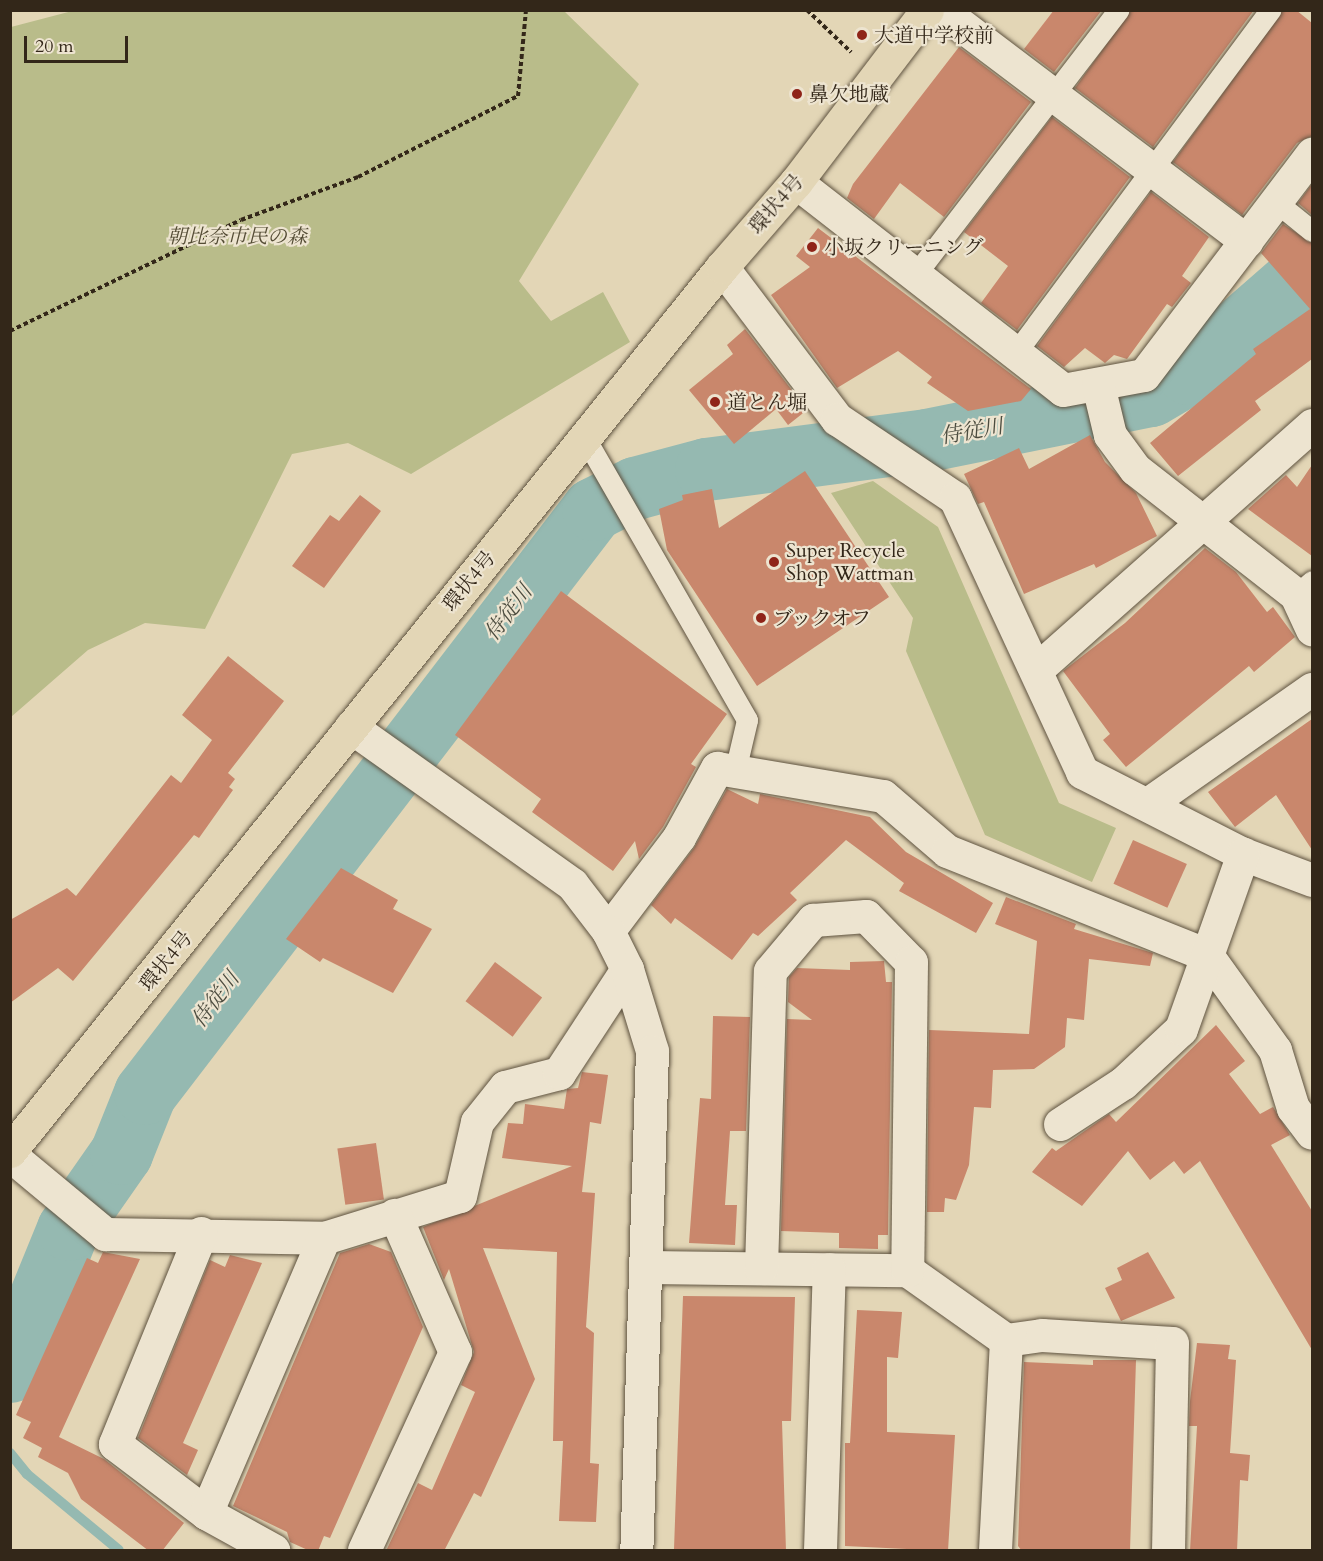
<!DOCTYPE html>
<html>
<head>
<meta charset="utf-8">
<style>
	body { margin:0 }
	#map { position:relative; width:1323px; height:1561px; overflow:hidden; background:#e3d6b6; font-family:Cardo,"Noto Serif JP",serif }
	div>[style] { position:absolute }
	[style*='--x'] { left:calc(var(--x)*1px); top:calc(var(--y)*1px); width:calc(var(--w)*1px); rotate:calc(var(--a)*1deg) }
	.green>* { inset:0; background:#b9bc8a }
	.stream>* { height:10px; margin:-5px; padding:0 5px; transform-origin:5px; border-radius:5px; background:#95b9b1 }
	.river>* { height:63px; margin:-31.5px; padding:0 31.5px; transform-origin:31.5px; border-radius:31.5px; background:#95b9b1 }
	.building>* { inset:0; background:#c9876c; transform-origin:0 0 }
	.path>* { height:4px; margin-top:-2px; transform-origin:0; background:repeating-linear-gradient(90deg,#332719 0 4.5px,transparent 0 7.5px) }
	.roads { filter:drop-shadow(0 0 2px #5f5340) drop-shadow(0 0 2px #5f5340) }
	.lane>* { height:21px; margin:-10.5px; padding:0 10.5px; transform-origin:10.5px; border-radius:10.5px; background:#ede4d0 }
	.street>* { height:33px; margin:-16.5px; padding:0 16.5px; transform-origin:16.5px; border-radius:16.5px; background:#ede4d0 }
	.secondary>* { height:33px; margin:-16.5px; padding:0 16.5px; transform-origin:16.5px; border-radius:16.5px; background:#ede4d0 }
	.primary>* { height:33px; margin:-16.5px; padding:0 16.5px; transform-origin:16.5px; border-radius:16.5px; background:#e3d6b6 }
	.dots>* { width:16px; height:16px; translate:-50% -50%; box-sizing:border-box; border:3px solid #ede4d0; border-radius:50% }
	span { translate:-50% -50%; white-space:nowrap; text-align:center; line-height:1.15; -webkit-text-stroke:4.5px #ede4d0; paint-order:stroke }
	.poi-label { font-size:20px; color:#332719 }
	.left { translate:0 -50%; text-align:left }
	.street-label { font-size:20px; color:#332719 }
	.park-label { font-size:20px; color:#544c35; font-style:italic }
	.water-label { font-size:21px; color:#4c4c3f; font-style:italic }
	.frame { position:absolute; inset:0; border:12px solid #332719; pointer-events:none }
	.scale { position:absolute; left:24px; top:36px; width:104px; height:27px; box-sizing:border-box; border:3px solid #332719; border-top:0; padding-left:8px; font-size:18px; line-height:21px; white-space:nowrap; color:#332719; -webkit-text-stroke:4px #ede4d0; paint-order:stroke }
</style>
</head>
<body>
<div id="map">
	<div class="green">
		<div style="clip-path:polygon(76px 10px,564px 11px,639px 84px,519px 281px,551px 321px,603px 292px,630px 342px,411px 474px,348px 443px,292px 454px,205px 629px,145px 623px,88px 650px,11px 717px,11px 27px)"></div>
		<div style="clip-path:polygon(873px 481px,938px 527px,1059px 803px,1116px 828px,1092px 882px,985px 835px,906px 651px,913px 618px,831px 493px)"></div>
	</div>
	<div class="stream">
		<div style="--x:10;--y:1453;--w:27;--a:51"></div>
		<div style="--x:27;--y:1474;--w:119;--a:39.6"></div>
	</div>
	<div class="river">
		<div style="--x:10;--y:1371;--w:153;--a:-67.8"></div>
		<div style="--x:68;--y:1229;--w:93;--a:-55.1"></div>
		<div style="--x:121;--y:1153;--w:65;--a:-68.2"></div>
		<div style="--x:145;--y:1093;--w:736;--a:-52.51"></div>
		<div style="--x:593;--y:509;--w:47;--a:-26.6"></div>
		<div style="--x:635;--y:488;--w:73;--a:-15"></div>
		<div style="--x:706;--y:469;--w:223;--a:-7.5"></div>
		<div style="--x:927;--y:440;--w:228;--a:-11.4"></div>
		<div style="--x:1151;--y:395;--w:43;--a:-30.7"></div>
		<div style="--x:1188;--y:373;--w:164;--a:-41.1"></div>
	</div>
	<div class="building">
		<div style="clip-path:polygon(1054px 10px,1102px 10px,1054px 72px,1024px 49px)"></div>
		<div style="clip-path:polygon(1131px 10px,1254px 10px,1153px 147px,1075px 88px)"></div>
		<div style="clip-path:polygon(1283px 10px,1296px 10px,1312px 23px,1312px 136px,1297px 143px,1242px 215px,1173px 162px)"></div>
		<div style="clip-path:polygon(959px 47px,1031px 102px,944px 217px,900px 183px,874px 219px,847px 198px,853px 184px)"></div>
		<div style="clip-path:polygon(1052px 117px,1130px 177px,1017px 330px,981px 303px,1008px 266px,964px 232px)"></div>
		<div style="clip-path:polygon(1312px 184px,1312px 215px,1298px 203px)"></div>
		<div style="clip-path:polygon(1151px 192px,1209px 237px,1182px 276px,1191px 283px,1172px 307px,1167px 304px,1127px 359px,1114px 355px,1105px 363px,1085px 348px,1064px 367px,1037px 346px)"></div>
		<div style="clip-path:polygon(1283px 224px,1312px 243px,1312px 359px,1255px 401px,1261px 410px,1178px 476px,1150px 443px,1256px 354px,1253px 349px,1310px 309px,1261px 253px)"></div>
		<div style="clip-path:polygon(818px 228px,1031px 389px,1021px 401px,968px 411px,927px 383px,932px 377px,898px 351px,837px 388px,771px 295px,810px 267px,796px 256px)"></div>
		<div style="clip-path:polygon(745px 329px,807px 410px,788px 425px,776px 409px,734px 444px,689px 390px,733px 354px,727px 345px)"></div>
		<div style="clip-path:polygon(1090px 435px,1105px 462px,1136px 493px,1157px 536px,1096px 568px,1094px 564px,1024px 594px,984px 502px,978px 504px,964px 474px,1019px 448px,1029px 469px)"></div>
		<div style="clip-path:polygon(1312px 465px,1312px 556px,1248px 509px,1286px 475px,1297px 487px)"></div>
		<div style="clip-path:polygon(805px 471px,889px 597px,757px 686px,667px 550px,659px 509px,683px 500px,682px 495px,712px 489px,719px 528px)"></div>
		<div style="clip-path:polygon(360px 495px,381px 511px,324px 588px,292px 566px,330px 515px,339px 521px)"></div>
		<div style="clip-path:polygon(1205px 548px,1236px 572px,1267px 612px,1273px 607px,1295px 637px,1254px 672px,1249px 666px,1126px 767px,1103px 740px,1110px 734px,1063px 671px,1125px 623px)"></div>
		<div style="clip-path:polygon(561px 591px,727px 714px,691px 764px,696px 767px,663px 827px,639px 859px,635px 841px,613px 871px,532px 812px,541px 799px,455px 735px)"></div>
		<div style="clip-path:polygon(228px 656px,284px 701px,228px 773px,235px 779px,229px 787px,233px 790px,199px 838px,194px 835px,73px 981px,58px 968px,10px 1003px,10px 920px,67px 888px,76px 896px,171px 775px,181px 783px,212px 740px,182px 715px)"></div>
		<div style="clip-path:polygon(1312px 719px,1312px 850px,1276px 795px,1235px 827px,1208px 792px)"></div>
		<div style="clip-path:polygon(727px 789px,758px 804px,760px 794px,870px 817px,906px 852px,993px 903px,976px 933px,899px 891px,904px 883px,846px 840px,790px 893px,797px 900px,758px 936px,753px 933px,732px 960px,675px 918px,671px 924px,651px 905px,694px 848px)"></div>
		<div style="left:1133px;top:840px;width:59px;height:48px;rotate:24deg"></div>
		<div style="clip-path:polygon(341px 868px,398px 900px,393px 909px,432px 929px,393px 993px,323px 958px,320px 962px,286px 939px)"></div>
		<div style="clip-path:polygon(1006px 897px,1076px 924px,1074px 929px,1153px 953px,1150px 966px,1089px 959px,1084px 1020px,1067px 1018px,1065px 1047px,1034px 1069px,993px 1070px,991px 1108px,974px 1107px,969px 1165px,956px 1200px,945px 1198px,944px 1212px,927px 1212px,929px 1030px,1029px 1034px,1037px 941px,995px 924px)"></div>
		<div style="clip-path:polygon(884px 961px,886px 982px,892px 982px,888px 1235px,878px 1235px,878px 1249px,839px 1248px,839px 1233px,781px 1231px,787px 1019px,812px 1020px,788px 1002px,789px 977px,797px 968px,850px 970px,850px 962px)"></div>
		<div style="left:495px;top:962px;width:59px;height:49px;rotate:37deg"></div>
		<div style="clip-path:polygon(713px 1016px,750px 1017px,746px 1131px,730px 1131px,725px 1205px,737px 1205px,735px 1245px,689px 1243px,700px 1098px,711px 1099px)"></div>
		<div style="clip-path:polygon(1216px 1025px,1245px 1061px,1229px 1074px,1260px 1114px,1273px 1107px,1290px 1135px,1271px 1145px,1312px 1211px,1312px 1350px,1200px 1161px,1184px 1174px,1174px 1161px,1150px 1180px,1128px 1151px,1082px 1206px,1032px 1172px,1052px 1148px,1056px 1151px,1109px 1114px,1116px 1122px)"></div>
		<div style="clip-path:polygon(582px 1072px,608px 1075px,601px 1124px,590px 1122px,582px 1192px,595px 1193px,586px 1327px,594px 1333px,590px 1463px,599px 1464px,596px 1522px,559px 1521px,563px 1441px,553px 1441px,557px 1252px,483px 1248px,535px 1379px,481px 1497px,474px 1493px,444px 1551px,386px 1551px,418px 1483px,432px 1490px,475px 1392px,461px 1385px,474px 1352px,449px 1269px,444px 1280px,423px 1227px,572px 1166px,502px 1158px,508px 1123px,523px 1124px,525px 1104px,564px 1109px,567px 1089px,578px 1088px)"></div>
		<div style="left:376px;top:1143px;width:57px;height:39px;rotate:82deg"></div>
		<div style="clip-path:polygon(369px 1244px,391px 1252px,423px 1327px,330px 1538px,324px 1536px,318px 1551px,310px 1551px,290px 1542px,287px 1532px,233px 1506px,340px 1253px)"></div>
		<div style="clip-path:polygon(103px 1252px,140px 1259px,59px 1437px,104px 1459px,184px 1523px,162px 1551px,149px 1551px,81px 1499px,68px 1473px,38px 1457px,42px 1448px,23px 1438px,31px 1422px,16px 1415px,87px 1258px,98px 1263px)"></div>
		<div style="clip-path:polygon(1148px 1252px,1175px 1298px,1121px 1321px,1105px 1288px,1122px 1280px,1117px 1268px)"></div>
		<div style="clip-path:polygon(230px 1255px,262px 1263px,183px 1443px,198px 1450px,187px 1475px,138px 1438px,210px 1260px,225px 1267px)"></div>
		<div style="clip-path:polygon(683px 1296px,795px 1297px,791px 1421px,782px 1421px,786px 1551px,674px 1549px)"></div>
		<div style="clip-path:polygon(857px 1310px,902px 1312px,898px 1358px,887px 1357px,887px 1432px,955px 1435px,948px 1551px,845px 1546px,845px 1443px,850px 1443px)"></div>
		<div style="clip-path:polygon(1197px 1343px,1230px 1345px,1228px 1359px,1236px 1360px,1230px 1453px,1250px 1455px,1248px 1481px,1240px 1480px,1237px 1551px,1190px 1551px,1197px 1426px,1189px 1426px,1190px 1401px)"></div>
		<div style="clip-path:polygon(1093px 1360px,1136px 1360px,1130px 1551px,1022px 1551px,1018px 1546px,1024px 1362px,1093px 1365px)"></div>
	</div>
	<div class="path">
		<div style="--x:807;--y:10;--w:61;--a:43.7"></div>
		<div style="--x:10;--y:331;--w:256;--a:-25.7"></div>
		<div style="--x:241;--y:220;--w:125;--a:-20.2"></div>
		<div style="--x:358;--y:177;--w:179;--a:-26.9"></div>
		<div style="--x:518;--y:96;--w:86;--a:-84.7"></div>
	</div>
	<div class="roads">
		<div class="lane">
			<div style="--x:1276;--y:202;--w:46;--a:38.9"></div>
			<div style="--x:915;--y:275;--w:334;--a:-52.5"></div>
			<div style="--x:1017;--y:351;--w:425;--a:-53.4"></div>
			<div style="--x:585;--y:438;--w:325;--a:60.1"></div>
			<div style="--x:747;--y:720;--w:52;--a:103.2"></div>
			<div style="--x:1296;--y:595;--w:21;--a:-41"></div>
		</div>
		<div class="street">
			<div style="--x:941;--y:10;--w:383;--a:37.1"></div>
			<div style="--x:796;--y:182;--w:338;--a:37.9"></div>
			<div style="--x:1063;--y:390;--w:82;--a:-10.5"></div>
			<div style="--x:1144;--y:375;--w:278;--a:-52.8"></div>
			<div style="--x:722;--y:267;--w:191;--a:52.9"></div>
			<div style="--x:837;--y:419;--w:142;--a:33.8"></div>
			<div style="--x:955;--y:498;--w:302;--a:65.1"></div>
			<div style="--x:1082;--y:772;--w:181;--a:27"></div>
			<div style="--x:1243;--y:854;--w:74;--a:20.6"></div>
			<div style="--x:1098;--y:385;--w:51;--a:76.5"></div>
			<div style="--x:1110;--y:435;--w:42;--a:53.7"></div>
			<div style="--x:1135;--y:469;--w:204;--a:38"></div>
			<div style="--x:1296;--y:595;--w:38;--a:65"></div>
			<div style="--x:1036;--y:670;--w:369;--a:-41.6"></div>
			<div style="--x:1149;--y:803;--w:199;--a:-35"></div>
			<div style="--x:608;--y:931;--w:118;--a:-52.9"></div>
			<div style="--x:679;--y:837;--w:79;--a:-61.2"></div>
			<div style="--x:717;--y:768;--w:168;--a:9.6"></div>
			<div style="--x:883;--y:796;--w:84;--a:40.7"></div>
			<div style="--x:947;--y:851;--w:280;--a:21.8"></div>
			<div style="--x:1207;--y:955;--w:117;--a:54.4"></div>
			<div style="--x:1275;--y:1050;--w:61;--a:72.8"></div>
			<div style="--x:1293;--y:1108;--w:31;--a:53"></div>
			<div style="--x:1060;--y:1124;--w:75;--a:-33.1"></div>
			<div style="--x:1123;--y:1083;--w:79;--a:-43"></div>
			<div style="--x:1181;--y:1029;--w:186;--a:-70.5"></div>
			<div style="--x:10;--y:1155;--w:124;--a:39.7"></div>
			<div style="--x:105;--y:1234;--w:219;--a:1"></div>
			<div style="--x:324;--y:1238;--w:142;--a:-17.2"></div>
			<div style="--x:460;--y:1196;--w:76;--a:-77.1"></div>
			<div style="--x:477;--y:1122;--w:45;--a:-51.3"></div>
			<div style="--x:505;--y:1087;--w:56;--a:-14.5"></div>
			<div style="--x:559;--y:1073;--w:124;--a:-56.8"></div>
			<div style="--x:201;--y:1233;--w:228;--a:112.2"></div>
			<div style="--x:115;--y:1444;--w:114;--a:37.2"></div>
			<div style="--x:206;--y:1513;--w:77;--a:28.9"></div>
			<div style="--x:645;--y:1267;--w:262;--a:0.7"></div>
			<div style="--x:907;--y:1270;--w:121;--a:35.3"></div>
			<div style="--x:1006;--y:1340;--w:210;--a:93"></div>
			<div style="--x:761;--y:1268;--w:297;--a:-88.3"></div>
			<div style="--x:770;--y:971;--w:67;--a:-49.9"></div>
			<div style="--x:813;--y:920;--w:53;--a:-4.3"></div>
			<div style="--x:866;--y:916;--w:64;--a:45.6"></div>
			<div style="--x:911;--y:962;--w:308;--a:90.7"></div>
			<div style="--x:1006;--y:1340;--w:36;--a:-8"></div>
			<div style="--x:1042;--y:1335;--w:130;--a:3.5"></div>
			<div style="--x:1172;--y:1343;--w:207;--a:91.1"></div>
			<div style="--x:206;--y:1513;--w:299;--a:-66.8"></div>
			<div style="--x:364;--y:1550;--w:218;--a:-65.3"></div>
			<div style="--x:455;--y:1352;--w:150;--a:-113.7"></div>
			<div style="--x:820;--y:1550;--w:281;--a:-88.2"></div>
		</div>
		<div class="secondary">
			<div style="--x:351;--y:727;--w:271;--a:35.4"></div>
			<div style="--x:572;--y:884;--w:59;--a:52.5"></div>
			<div style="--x:608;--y:931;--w:42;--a:63.4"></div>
			<div style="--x:627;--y:969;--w:86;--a:73"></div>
			<div style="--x:652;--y:1051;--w:499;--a:91.8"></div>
		</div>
		<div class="primary">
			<div style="--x:10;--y:1151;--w:1135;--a:-51.15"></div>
			<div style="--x:722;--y:267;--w:113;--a:-49"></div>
			<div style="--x:796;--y:182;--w:216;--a:-52.7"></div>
		</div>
	</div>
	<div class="dots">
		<div style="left:862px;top:35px;background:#8f2418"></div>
		<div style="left:797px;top:94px;background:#8f2418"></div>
		<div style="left:812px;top:247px;background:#8f2418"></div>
		<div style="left:715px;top:402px;background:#8f2418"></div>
		<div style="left:774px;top:562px;background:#8f2418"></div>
		<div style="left:761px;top:618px;background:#8f2418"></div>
	</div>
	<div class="poi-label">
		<span class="left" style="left:874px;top:35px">大道中学校前</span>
		<span class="left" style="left:809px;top:94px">鼻欠地蔵</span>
		<span class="left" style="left:824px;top:247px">小坂クリーニング</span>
		<span class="left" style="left:727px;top:402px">道とん堀</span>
		<span class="left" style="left:786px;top:562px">Super Recycle<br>Shop Wattman</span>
		<span class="left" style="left:773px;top:618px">ブックオフ</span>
	</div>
	<div class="street-label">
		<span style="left:776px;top:204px;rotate:-49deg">環状4号</span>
		<span style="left:469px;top:581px;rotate:-51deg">環状4号</span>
		<span style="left:166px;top:961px;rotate:-51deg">環状4号</span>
	</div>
	<div class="park-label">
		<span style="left:237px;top:236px">朝比奈市民の森</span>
	</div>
	<div class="water-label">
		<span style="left:972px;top:432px;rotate:-10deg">侍従川</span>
		<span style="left:509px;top:613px;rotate:-53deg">侍従川</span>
		<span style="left:216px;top:1000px;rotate:-53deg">侍従川</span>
	</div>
	<div class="frame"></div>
	<div class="scale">20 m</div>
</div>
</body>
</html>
